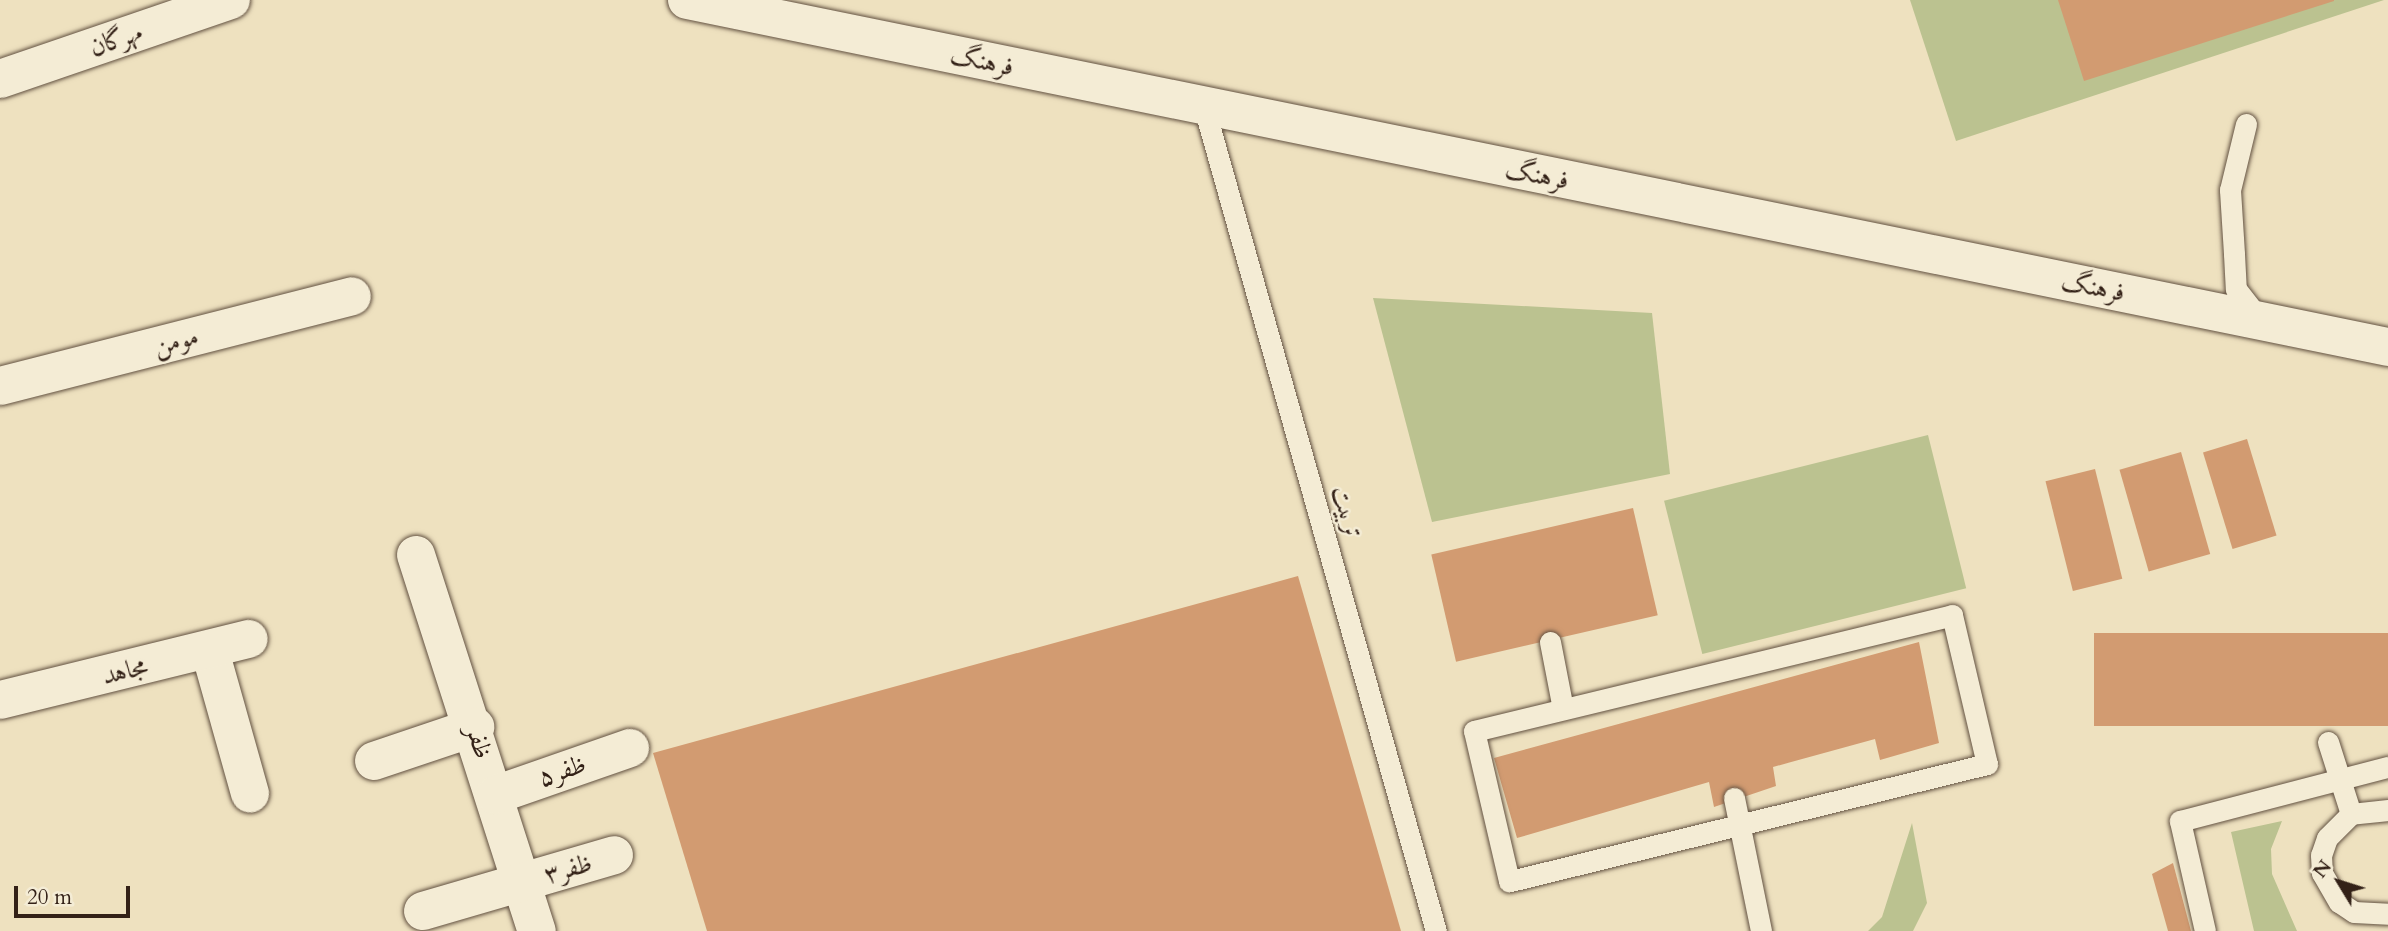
<!DOCTYPE html>
<html>
<head>
<meta charset="utf-8">
<style>
	body { margin:0 }
	#map { position:relative; width:2388px; height:931px; overflow:hidden; background:#eee1bf; font-family:Cardo,Amiri,serif }
	div>[style] { position:absolute }
	[style*='--x'] { left:calc(var(--x)*1px); top:calc(var(--y)*1px); width:calc(var(--w)*1px); rotate:calc(var(--a)*1deg) }
	.green>* { inset:0; background:#bbc290; transform-origin:0 0 }
	.building>* { inset:0; background:#d29b71; transform-origin:0 0 }
	.roads { filter:drop-shadow(0 0 2px #625141) drop-shadow(0 0 2px #625141) }
	.service>* { height:21px; margin:-10.5px; padding:0 10.5px; transform-origin:10.5px; border-radius:10.5px; background:#f4ecd5 }
	.minor>* { height:38px; margin:-19px; padding:0 19px; transform-origin:19px; border-radius:19px; background:#f4ecd5 }
	span { translate:-50% -50%; white-space:nowrap; text-align:center; line-height:1.15; -webkit-text-stroke:5px #f4ecd5; paint-order:stroke }
	.street-label { font-size:26px; color:#332117 }
	.north { position:absolute; left:2304px; top:847px; width:70px; height:70px; -webkit-text-stroke:5px #f4ecd5; paint-order:stroke; rotate:308deg; font-size:19px; font-weight:700; line-height:28px; text-align:center; color:#332117 }
	.north::after { content:''; display:block; margin:auto; width:24px; height:32px; background:#332117; clip-path:polygon(50% 0,100% 100%,50% 72%,0 100%) }
	.scale { position:absolute; left:14px; top:886px; width:116px; height:32px; box-sizing:border-box; border:4px solid #332117; border-top:0; padding-left:9px; font-size:21px; line-height:24px; white-space:nowrap; color:#332117; -webkit-text-stroke:5px #f4ecd5; paint-order:stroke }
</style>
</head>
<body>
<div id="map">
	<div class="green">
		<div style="clip-path:polygon(1910px 0,2384px 0,1956px 141px)"></div>
		<div style="clip-path:polygon(1373px 298px,1652px 313px,1670px 474px,1432px 522px)"></div>
		<div style="left:1928px;top:435px;width:158px;height:272px;rotate:76deg"></div>
		<div style="clip-path:polygon(2282px 821px,2271px 849px,2272px 874px,2297px 931px,2254px 931px,2231px 832px)"></div>
		<div style="clip-path:polygon(1912px 823px,1927px 903px,1913px 931px,1868px 931px,1882px 917px)"></div>
	</div>
	<div class="building">
		<div style="clip-path:polygon(2058px 0,2334px 0,2334px 1px,2084px 81px)"></div>
		<div style="left:2247px;top:439px;width:101px;height:46px;rotate:73deg"></div>
		<div style="left:2181px;top:452px;width:106px;height:64px;rotate:74deg"></div>
		<div style="left:2095px;top:469px;width:113px;height:51px;rotate:76deg"></div>
		<div style="left:1633px;top:508px;width:110px;height:207px;rotate:77deg"></div>
		<div style="clip-path:polygon(1298px 576px,1401px 931px,707px 931px,653px 753px)"></div>
		<div style="left:2388px;top:633px;width:93px;height:294px;rotate:90deg"></div>
		<div style="clip-path:polygon(1919px 642px,1939px 743px,1880px 760px,1875px 739px,1773px 767px,1776px 786px,1714px 807px,1709px 782px,1517px 838px,1494px 758px)"></div>
		<div style="clip-path:polygon(2173px 863px,2191px 931px,2168px 931px,2152px 874px)"></div>
	</div>
	<div class="roads">
		<div class="service">
			<div style="--x:1204;--y:107;--w:856;--a:74.28"></div>
			<div style="--x:2246;--y:124;--w:68;--a:103.6"></div>
			<div style="--x:2230;--y:190;--w:64;--a:86.4"></div>
			<div style="--x:2234;--y:254;--w:35;--a:87"></div>
			<div style="--x:2236;--y:289;--w:39;--a:52"></div>
			<div style="--x:1952;--y:615;--w:153;--a:76.8"></div>
			<div style="--x:1987;--y:764;--w:492;--a:166.2"></div>
			<div style="--x:1509;--y:881;--w:154;--a:-103.1"></div>
			<div style="--x:1474;--y:731;--w:492;--a:-13.6"></div>
			<div style="--x:1550;--y:642;--w:68;--a:79"></div>
			<div style="--x:2328;--y:742;--w:76;--a:72.3"></div>
			<div style="--x:1734;--y:798;--w:136;--a:78.5"></div>
			<div style="--x:2388;--y:810;--w:37;--a:174"></div>
			<div style="--x:2351;--y:814;--w:34;--a:135"></div>
			<div style="--x:2327;--y:838;--w:18;--a:109"></div>
			<div style="--x:2321;--y:855;--w:18;--a:87"></div>
			<div style="--x:2322;--y:873;--w:34;--a:60"></div>
			<div style="--x:2339;--y:902;--w:18;--a:34"></div>
			<div style="--x:2354;--y:912;--w:34;--a:3"></div>
			<div style="--x:2205;--y:931;--w:113;--a:-102.8"></div>
			<div style="--x:2180;--y:821;--w:215;--a:-14.6"></div>
		</div>
		<div class="minor">
			<div style="--x:687;--y:0;--w:1736;--a:11.53"></div>
			<div style="--x:0;--y:79;--w:244;--a:-18.9"></div>
			<div style="--x:0;--y:386;--w:363;--a:-14.3"></div>
			<div style="--x:416;--y:555;--w:395;--a:72.2"></div>
			<div style="--x:210;--y:651;--w:148;--a:74.3"></div>
			<div style="--x:0;--y:700;--w:256;--a:-13.8"></div>
			<div style="--x:374;--y:761;--w:107;--a:-18.6"></div>
			<div style="--x:495;--y:795;--w:143;--a:-19.2"></div>
			<div style="--x:423;--y:911;--w:199;--a:-16.3"></div>
		</div>
	</div>
	<div class="street-label">
		<span style="left:116px;top:40px;rotate:-19deg">مهرگان</span>
		<span style="left:982px;top:61px;rotate:12deg">فرهنگ</span>
		<span style="left:1537px;top:175px;rotate:11deg">فرهنگ</span>
		<span style="left:2093px;top:287px;rotate:11deg">فرهنگ</span>
		<span style="left:176px;top:341px;rotate:-14deg">مومن</span>
		<span style="left:1347px;top:512px;rotate:74deg">تربیت</span>
		<span style="left:125px;top:671px;rotate:-13deg">مجاهد</span>
		<span style="left:479px;top:742px;rotate:73deg">ظفر</span>
		<span style="left:562px;top:771px;rotate:-19deg">ظفر۵</span>
		<span style="left:568px;top:869px;rotate:-16deg">ظفر۳</span>
	</div>
	<div class="north">N</div>
	<div class="scale">20 m</div>
</div>
</body>
</html>
